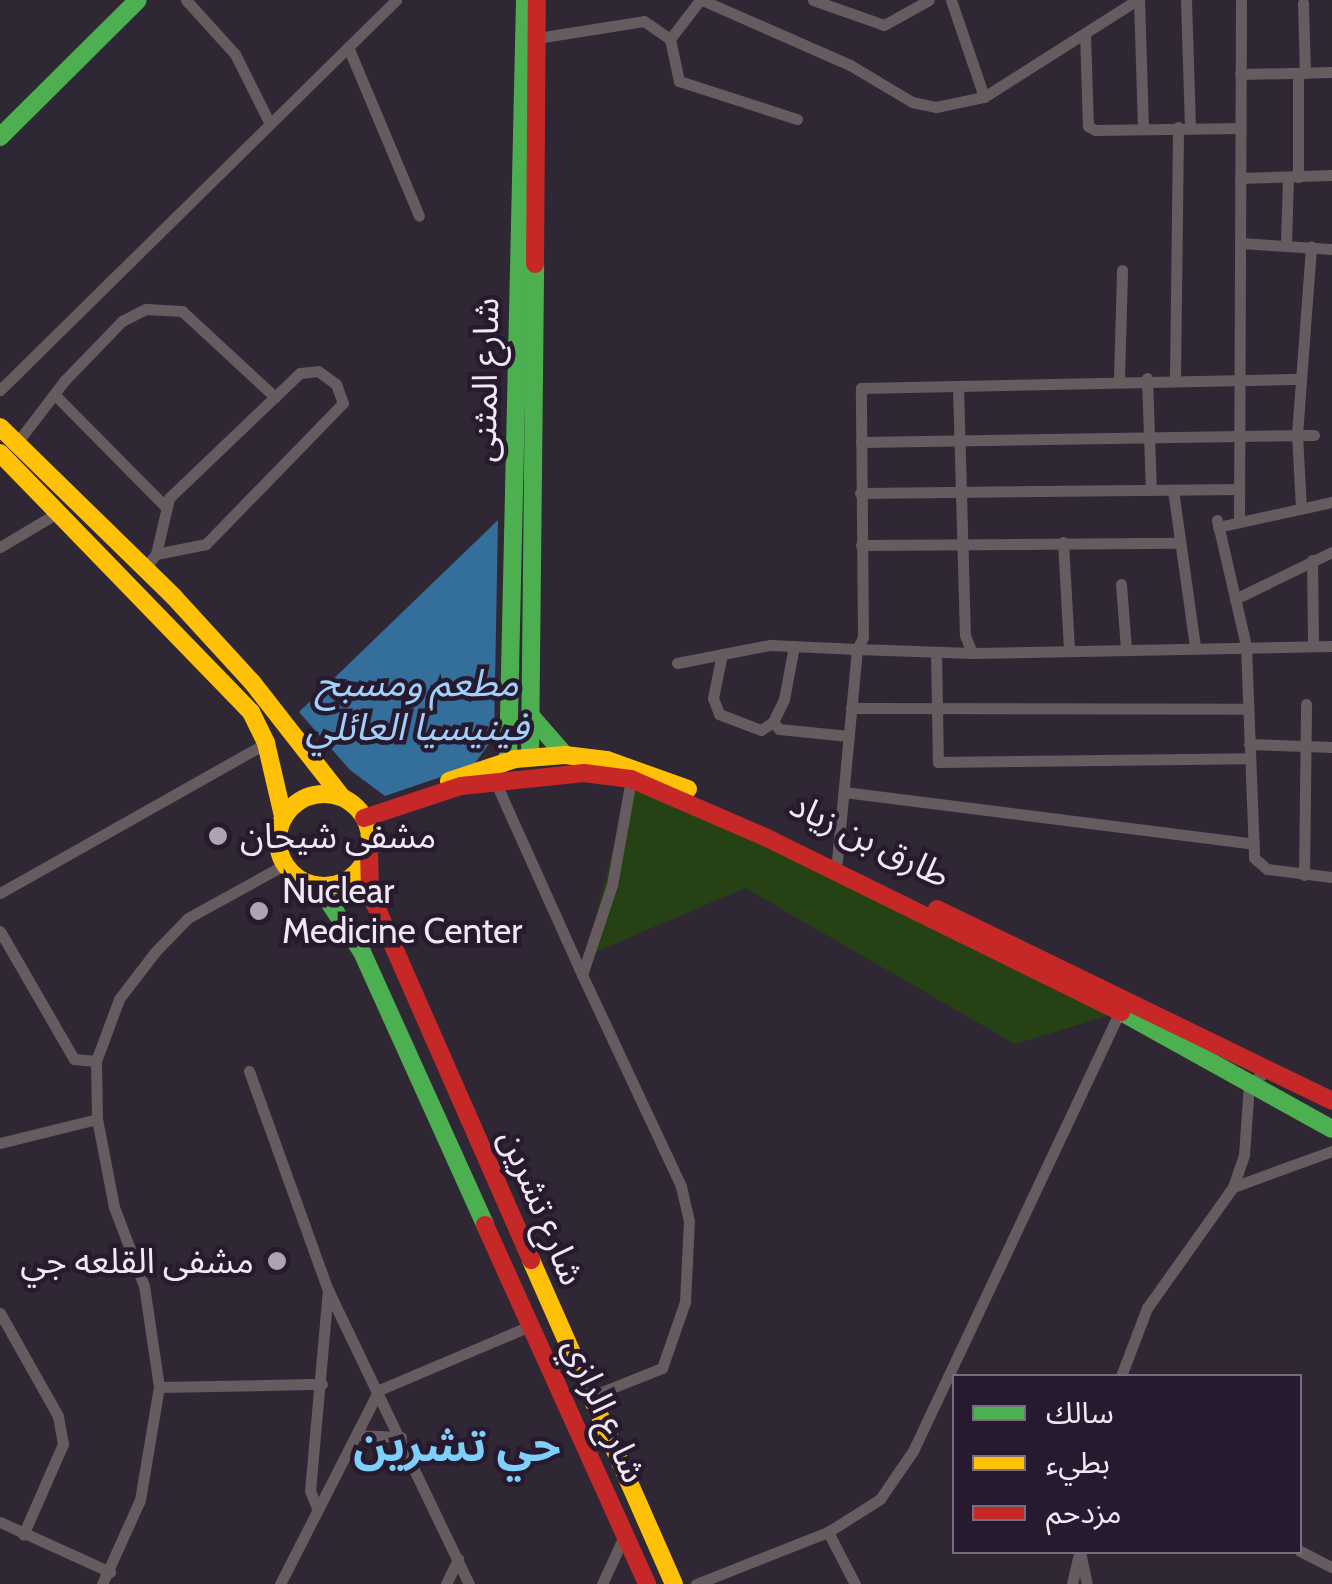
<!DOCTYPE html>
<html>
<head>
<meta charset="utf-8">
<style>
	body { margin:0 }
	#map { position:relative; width:1332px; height:1584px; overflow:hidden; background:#2f2733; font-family:Cabin,"Noto Sans Arabic",sans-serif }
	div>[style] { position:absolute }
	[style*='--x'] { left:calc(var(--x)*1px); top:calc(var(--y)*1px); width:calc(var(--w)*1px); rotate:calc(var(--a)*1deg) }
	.green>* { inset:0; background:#264214 }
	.water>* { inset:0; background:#346e9b }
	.street>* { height:11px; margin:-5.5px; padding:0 5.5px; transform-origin:5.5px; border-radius:5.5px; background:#665b5f }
	.fast>* { height:18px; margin:-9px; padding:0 9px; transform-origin:9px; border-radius:9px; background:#4caf50 }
	.slow>* { height:18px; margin:-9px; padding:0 9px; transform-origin:9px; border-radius:9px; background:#ffc107 }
	.slow>.ring { margin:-9px; padding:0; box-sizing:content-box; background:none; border:18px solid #ffc107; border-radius:50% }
	.jam>* { height:18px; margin:-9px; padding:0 9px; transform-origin:9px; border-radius:9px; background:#c62828 }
	.dots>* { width:28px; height:28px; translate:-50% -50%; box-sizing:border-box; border:5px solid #27192e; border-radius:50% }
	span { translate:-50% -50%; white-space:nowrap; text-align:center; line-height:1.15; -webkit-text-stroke:9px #27192e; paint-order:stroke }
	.street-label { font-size:35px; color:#f1e8f6 }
	.poi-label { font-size:35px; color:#f1e8f6 }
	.left { translate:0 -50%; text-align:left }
	.right { translate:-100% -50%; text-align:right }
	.water-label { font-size:38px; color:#9fd1fa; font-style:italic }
	.district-label { font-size:45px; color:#7ed0fa; font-weight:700 }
	.legend { position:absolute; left:952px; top:1374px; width:350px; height:180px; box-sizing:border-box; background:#27192e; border:2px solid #786c7e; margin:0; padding:12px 18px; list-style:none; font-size:30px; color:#f1e8f6 }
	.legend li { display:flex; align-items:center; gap:20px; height:50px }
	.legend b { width:50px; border:2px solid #786c7e }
</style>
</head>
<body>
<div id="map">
	<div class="green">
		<div style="clip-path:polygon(631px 779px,1120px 1012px,1015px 1044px,745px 888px,586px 956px)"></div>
	</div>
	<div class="water">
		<div style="clip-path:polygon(498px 520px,494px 737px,473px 766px,385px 796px,350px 770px,299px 712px)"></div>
	</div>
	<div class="street">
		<div style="--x:186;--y:0;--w:73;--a:47.8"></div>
		<div style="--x:235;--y:54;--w:78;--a:63.4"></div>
		<div style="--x:702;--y:0;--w:162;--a:23.7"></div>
		<div style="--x:850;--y:65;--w:72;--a:30.8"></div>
		<div style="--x:912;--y:102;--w:25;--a:12"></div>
		<div style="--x:936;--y:107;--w:49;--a:-11.8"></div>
		<div style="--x:984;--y:97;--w:181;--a:-32.4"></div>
		<div style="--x:813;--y:0;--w:75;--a:19.4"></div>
		<div style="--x:884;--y:25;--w:51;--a:-29.1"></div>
		<div style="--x:951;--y:0;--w:102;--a:71.2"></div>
		<div style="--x:1139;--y:0;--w:128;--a:88.2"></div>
		<div style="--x:1186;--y:0;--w:127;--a:88.2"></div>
		<div style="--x:1303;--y:3;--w:70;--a:88.4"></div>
		<div style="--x:1085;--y:33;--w:93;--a:88.2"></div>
		<div style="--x:1088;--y:126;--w:8;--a:30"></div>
		<div style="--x:1095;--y:130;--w:145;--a:-0.8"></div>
		<div style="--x:537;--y:38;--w:108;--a:-9"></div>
		<div style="--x:644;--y:21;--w:32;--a:35"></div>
		<div style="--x:670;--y:39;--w:43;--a:77.9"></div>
		<div style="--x:679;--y:81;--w:124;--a:17.9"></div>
		<div style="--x:670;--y:39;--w:49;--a:-52.4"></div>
		<div style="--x:348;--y:47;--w:183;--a:67.2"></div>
		<div style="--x:1298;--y:73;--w:104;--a:90"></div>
		<div style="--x:1240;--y:74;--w:92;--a:-1.2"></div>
		<div style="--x:1240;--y:178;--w:92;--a:-1.9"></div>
		<div style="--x:1240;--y:243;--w:92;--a:3.7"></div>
		<div style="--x:1286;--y:245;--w:68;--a:-88.3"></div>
		<div style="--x:1147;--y:378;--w:112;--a:88"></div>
		<div style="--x:1175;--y:378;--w:251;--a:-89.3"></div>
		<div style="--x:1119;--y:379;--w:109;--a:-88.4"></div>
		<div style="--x:958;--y:386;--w:249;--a:88.4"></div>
		<div style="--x:965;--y:635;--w:19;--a:69"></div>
		<div style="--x:972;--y:653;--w:360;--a:-1.1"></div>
		<div style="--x:0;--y:390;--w:556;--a:-44.56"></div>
		<div style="--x:56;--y:396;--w:152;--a:45.3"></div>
		<div style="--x:861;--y:442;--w:453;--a:-0.9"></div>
		<div style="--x:16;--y:444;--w:81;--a:-52.6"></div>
		<div style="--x:65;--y:380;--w:82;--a:-46"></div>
		<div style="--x:122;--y:321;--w:27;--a:-27"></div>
		<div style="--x:146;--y:309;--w:36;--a:3"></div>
		<div style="--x:182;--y:311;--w:127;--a:42.8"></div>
		<div style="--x:1173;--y:490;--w:159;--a:82"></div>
		<div style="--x:860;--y:493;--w:379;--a:-0.6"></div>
		<div style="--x:1301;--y:508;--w:74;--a:-93.1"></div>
		<div style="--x:1297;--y:434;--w:188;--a:-85.7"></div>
		<div style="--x:1217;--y:520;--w:129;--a:77"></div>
		<div style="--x:1246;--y:646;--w:212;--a:87.8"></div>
		<div style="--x:1254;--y:858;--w:17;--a:40"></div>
		<div style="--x:1267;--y:869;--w:65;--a:7"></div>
		<div style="--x:1239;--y:522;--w:522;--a:-89.78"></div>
		<div style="--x:1218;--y:527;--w:117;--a:-12.4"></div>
		<div style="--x:1063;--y:542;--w:109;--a:86.8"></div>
		<div style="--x:861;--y:545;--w:319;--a:-0.4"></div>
		<div style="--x:0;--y:547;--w:66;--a:-30.8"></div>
		<div style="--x:1312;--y:560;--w:86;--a:89.3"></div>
		<div style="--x:145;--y:568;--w:18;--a:-52"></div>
		<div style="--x:156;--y:554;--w:57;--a:-76.9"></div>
		<div style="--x:169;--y:498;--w:181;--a:-43.7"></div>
		<div style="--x:300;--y:373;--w:18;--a:-6"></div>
		<div style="--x:318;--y:371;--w:22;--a:36"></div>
		<div style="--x:336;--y:384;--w:20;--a:70"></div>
		<div style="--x:343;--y:403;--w:197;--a:134.2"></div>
		<div style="--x:206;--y:544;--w:51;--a:168.7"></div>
		<div style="--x:1121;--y:584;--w:65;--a:85.6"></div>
		<div style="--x:1235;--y:599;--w:108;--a:-25.9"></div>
		<div style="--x:936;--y:652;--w:110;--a:89"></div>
		<div style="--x:938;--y:762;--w:312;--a:-0.7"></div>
		<div style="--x:972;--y:653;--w:115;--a:-178"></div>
		<div style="--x:857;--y:649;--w:13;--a:-63"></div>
		<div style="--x:863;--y:637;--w:249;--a:-90.5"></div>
		<div style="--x:861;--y:388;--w:440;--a:-1.2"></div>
		<div style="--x:722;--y:654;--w:45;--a:101.6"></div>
		<div style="--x:713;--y:698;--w:17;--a:69"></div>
		<div style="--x:719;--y:714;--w:45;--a:20.9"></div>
		<div style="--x:761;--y:730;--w:14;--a:-34"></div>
		<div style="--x:773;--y:722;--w:25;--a:-64"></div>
		<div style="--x:784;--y:699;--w:54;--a:-79.3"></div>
		<div style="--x:677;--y:663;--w:95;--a:-11"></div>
		<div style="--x:770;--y:645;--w:87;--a:2.6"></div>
		<div style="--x:857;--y:649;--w:213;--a:95.4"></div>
		<div style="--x:851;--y:708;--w:397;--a:0.1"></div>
		<div style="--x:773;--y:722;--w:9;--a:49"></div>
		<div style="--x:779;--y:729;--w:70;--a:5.7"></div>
		<div style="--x:1249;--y:744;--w:83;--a:2.1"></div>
		<div style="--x:495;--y:781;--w:213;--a:65.8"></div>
		<div style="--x:844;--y:792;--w:413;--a:7.2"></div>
		<div style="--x:1304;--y:875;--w:171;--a:-89.3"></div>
		<div style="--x:0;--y:893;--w:305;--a:-29.4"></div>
		<div style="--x:0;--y:931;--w:148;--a:60"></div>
		<div style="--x:74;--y:1059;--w:22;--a:5"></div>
		<div style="--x:249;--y:1071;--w:233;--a:70.2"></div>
		<div style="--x:328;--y:1290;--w:326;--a:64.4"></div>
		<div style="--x:0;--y:1143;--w:100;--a:-13.9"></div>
		<div style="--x:1233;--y:1187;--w:105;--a:-20"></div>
		<div style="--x:0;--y:1313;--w:118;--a:60.6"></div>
		<div style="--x:58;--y:1416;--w:28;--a:80"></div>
		<div style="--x:63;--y:1444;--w:99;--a:113.7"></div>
		<div style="--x:1121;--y:1376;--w:73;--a:-69.1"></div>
		<div style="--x:1147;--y:1308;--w:148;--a:-54.6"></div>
		<div style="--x:1233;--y:1187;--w:34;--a:-71"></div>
		<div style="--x:1244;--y:1155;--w:71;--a:-86"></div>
		<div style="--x:1249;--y:1084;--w:24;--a:-36"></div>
		<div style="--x:159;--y:1387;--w:163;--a:-1.1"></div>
		<div style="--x:589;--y:1397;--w:79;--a:-21.7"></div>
		<div style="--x:662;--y:1368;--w:70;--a:-70.8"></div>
		<div style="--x:685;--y:1302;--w:81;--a:-87.2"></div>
		<div style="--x:689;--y:1221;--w:36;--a:-103"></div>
		<div style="--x:681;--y:1186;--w:233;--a:-115.1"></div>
		<div style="--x:582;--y:975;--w:95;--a:-71.6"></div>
		<div style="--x:612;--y:885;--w:108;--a:-79.8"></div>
		<div style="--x:356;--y:1435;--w:45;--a:2.5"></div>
		<div style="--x:317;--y:1508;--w:18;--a:-112"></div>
		<div style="--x:310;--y:1491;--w:202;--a:-84.9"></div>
		<div style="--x:0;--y:1522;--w:121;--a:24.4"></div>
		<div style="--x:828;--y:1532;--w:59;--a:62.6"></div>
		<div style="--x:1300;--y:1551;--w:36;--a:27"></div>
		<div style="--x:1080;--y:1552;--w:33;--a:78"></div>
		<div style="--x:102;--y:1584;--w:92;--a:-65.7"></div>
		<div style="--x:140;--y:1500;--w:115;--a:-80.5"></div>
		<div style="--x:159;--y:1387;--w:102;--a:-98.4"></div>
		<div style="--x:144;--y:1286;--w:85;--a:-110.8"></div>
		<div style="--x:114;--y:1207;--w:90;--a:-100.9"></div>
		<div style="--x:97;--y:1119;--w:58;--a:-91"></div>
		<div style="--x:96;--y:1061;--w:66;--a:-69.6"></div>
		<div style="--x:119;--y:999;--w:59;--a:-52.5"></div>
		<div style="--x:155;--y:952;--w:47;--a:-45.9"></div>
		<div style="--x:188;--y:918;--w:110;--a:-28.9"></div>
		<div style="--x:280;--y:1584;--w:218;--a:-63"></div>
		<div style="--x:379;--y:1390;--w:166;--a:-23"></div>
		<div style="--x:446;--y:1584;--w:28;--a:-64"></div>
		<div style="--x:602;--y:1584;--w:55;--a:-65.3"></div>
		<div style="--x:696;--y:1584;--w:142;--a:-21.5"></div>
		<div style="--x:828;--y:1532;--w:62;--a:-32.4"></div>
		<div style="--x:880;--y:1499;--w:58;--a:-55.5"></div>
		<div style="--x:913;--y:1451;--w:485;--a:-64.8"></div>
		<div style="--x:1072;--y:1584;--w:28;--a:-77"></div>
	</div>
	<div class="fast">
		<div style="--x:0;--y:137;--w:194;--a:-44.8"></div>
		<div style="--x:530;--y:715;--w:53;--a:48.8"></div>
		<div style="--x:530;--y:757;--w:493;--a:-89.4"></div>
		<div style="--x:508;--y:761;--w:761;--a:-88.72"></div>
		<div style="--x:319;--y:887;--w:78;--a:56.5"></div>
		<div style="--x:362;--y:952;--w:299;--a:65.7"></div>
		<div style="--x:1121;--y:1012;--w:241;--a:29"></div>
	</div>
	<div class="slow">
		<div style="--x:0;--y:427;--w:243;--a:44.3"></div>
		<div style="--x:174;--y:597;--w:115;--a:47.5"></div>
		<div style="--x:252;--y:682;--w:146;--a:52"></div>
		<div style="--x:0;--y:453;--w:361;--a:45.9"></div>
		<div style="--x:251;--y:712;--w:34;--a:64"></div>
		<div style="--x:266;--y:743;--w:75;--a:76.9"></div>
		<div style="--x:449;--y:781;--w:70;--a:-18.4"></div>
		<div style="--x:515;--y:759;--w:50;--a:-4.6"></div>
		<div style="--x:565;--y:755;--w:42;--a:6.8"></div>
		<div style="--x:607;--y:760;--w:86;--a:19.7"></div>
		<div class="ring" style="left:278px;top:794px;width:74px;height:74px"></div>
		<div style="--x:531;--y:1260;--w:354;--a:66.2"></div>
	</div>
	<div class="jam">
		<div style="--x:535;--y:264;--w:264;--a:-89.6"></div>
		<div style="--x:364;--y:818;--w:102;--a:-18.3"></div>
		<div style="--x:461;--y:786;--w:124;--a:-6"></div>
		<div style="--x:584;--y:773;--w:47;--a:7.3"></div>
		<div style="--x:631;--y:779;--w:144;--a:23.4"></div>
		<div style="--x:763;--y:836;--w:399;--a:26.2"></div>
		<div style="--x:369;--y:851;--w:42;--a:88.6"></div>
		<div style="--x:370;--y:893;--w:401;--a:66.3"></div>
		<div style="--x:937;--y:909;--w:439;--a:25.9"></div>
		<div style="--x:485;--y:1225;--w:394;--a:65.7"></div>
	</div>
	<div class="dots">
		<div style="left:218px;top:836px;background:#ada4b2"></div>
		<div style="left:259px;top:911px;background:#ada4b2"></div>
		<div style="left:277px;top:1261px;background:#ada4b2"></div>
	</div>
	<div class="street-label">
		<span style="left:485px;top:380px;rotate:-89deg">شارع المثنى</span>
		<span style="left:870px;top:840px;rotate:26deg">طارق بن زياد</span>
		<span style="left:542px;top:1207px;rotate:67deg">شارع تشرين</span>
		<span style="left:605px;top:1410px;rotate:66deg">شارع الرازي</span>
	</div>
	<div class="poi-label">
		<span class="left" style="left:240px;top:836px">مشفى شيحان</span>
		<span class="left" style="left:282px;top:911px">Nuclear<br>Medicine Center</span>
		<span class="right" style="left:254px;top:1261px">مشفى القلعه جي</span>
	</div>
	<div class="water-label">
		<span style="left:417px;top:705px">مطعم ومسبح<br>فينيسيا العائلي</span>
	</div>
	<div class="district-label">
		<span style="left:457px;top:1446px">حي تشرين</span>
	</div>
	<ul class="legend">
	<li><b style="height:12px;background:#4caf50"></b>سالك</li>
	<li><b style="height:12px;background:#ffc107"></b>بطيء</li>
	<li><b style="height:12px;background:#c62828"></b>مزدحم</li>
	</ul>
</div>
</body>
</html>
